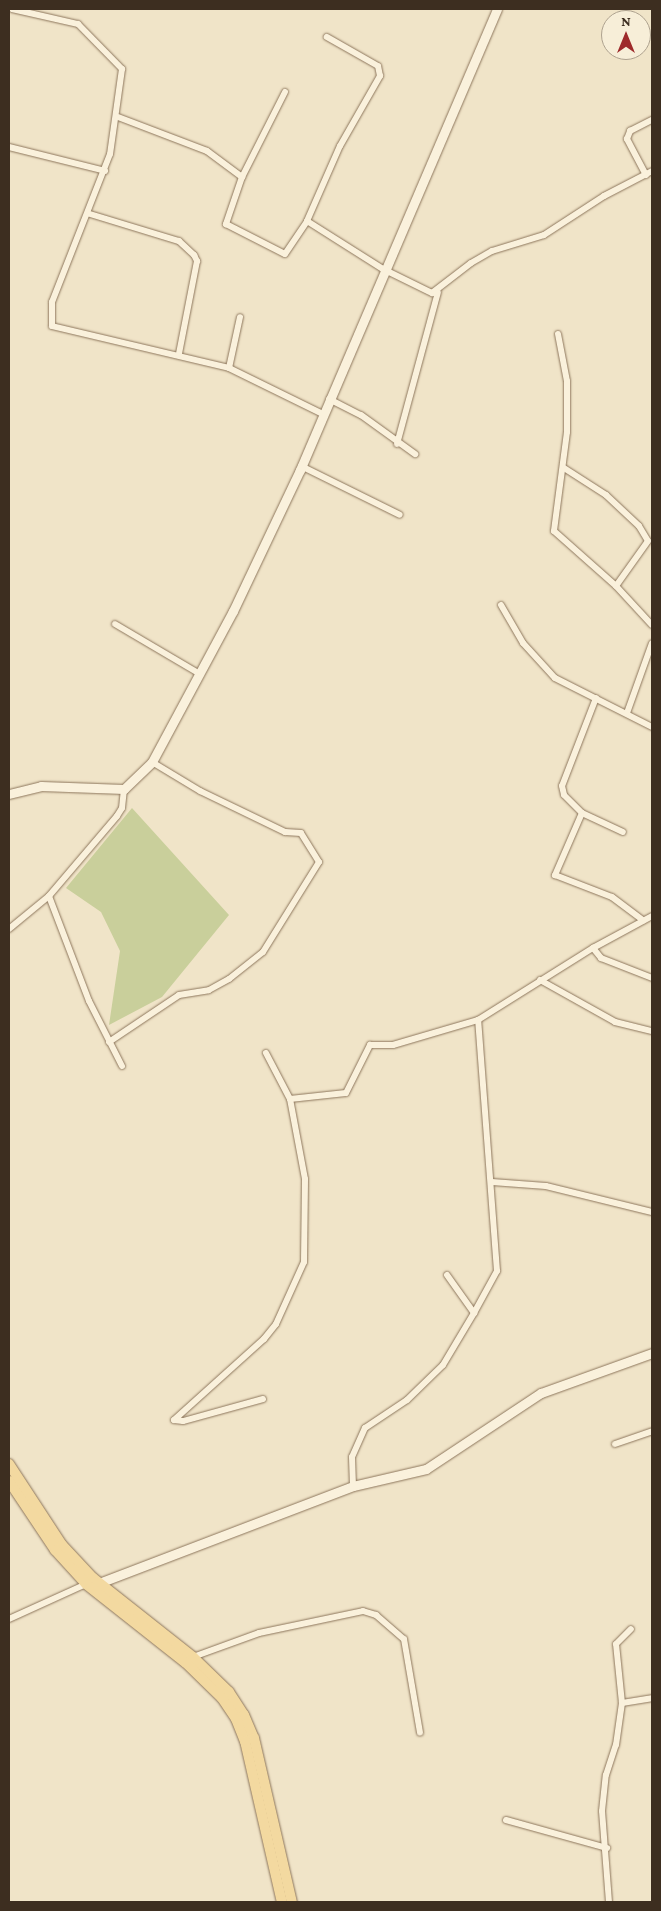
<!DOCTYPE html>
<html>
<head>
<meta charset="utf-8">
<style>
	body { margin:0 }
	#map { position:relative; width:661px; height:1911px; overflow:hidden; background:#f0e4c8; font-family:"Crimson Pro",serif }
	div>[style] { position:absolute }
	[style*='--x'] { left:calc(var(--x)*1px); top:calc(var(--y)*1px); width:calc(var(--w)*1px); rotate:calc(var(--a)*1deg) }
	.green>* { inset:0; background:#c9cf9b }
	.roads { filter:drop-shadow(0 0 1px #8d765c) drop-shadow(0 0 1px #8d765c) }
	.minor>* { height:6px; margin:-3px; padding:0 3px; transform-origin:3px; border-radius:3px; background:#faf1dc }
	.tertiary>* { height:9px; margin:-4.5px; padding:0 4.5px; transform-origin:4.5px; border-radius:4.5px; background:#faf1dc }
	.primary>* { height:10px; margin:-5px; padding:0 5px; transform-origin:5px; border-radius:5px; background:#f3d9a0 }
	span { translate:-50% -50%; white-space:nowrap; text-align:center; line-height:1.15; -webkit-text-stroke:4px #f7eed8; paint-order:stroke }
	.frame { position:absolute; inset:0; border:10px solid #3d2e20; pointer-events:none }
	.north { position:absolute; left:601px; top:10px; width:50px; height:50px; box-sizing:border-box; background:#f7eed8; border:1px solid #ada18e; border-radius:50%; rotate:0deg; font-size:14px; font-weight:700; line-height:20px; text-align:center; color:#3d2e20 }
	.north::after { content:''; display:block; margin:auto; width:18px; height:22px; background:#9e2a2b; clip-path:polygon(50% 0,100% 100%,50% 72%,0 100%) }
</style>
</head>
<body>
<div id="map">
	<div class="green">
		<div style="clip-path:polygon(132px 808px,229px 915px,162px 997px,109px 1025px,120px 951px,101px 912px,66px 888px)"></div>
	</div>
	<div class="roads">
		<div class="minor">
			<div style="--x:12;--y:9;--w:68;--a:12.8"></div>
			<div style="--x:78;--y:24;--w:63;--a:45.6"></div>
			<div style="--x:122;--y:69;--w:86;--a:98"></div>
			<div style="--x:110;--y:154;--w:159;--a:111.4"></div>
			<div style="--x:52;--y:302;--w:24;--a:90"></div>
			<div style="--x:52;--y:326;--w:182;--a:13.3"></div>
			<div style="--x:229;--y:368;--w:105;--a:26.1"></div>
			<div style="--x:285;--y:92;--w:95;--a:116.8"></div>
			<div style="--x:242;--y:177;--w:50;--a:108.8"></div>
			<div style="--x:226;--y:224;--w:66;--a:27"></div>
			<div style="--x:285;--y:254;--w:40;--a:-56"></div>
			<div style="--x:307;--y:221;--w:82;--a:-66.3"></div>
			<div style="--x:340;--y:146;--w:81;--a:-60.3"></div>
			<div style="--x:380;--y:76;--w:10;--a:-101"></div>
			<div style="--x:378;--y:66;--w:59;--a:-150.4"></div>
			<div style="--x:118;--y:117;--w:95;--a:20.9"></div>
			<div style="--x:207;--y:151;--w:44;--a:36.6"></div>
			<div style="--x:9;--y:147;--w:99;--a:14"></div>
			<div style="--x:646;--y:175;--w:41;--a:-117.8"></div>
			<div style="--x:627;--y:139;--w:9;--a:-69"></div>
			<div style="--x:630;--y:131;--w:25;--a:-27"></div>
			<div style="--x:90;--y:214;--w:93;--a:16.9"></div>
			<div style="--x:179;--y:241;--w:21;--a:43"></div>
			<div style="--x:194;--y:255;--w:7;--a:63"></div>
			<div style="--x:197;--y:261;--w:95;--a:101"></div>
			<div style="--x:307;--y:221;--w:90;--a:32.3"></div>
			<div style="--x:383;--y:269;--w:55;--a:26.1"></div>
			<div style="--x:432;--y:293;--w:49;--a:-37.6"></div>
			<div style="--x:471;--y:263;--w:24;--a:-30"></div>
			<div style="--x:492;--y:251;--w:54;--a:-17.1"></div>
			<div style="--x:544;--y:235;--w:72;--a:-33"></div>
			<div style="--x:604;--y:196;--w:54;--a:-27.5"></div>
			<div style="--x:558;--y:334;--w:48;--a:79.2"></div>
			<div style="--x:567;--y:381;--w:51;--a:90"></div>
			<div style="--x:567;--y:432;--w:100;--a:97.5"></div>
			<div style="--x:554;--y:531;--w:83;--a:41.6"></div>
			<div style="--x:616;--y:586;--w:53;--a:47.3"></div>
			<div style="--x:229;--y:368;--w:52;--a:-77.8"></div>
			<div style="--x:329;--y:399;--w:36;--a:27"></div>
			<div style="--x:361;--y:415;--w:67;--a:35.8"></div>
			<div style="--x:397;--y:444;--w:157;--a:-74.9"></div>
			<div style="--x:301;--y:466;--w:110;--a:26.3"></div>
			<div style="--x:564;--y:468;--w:50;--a:32.7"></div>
			<div style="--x:606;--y:495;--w:45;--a:43.2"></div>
			<div style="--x:639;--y:526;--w:17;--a:59"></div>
			<div style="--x:648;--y:541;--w:55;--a:125.4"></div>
			<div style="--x:501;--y:605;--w:44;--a:59.9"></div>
			<div style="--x:523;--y:643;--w:47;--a:47.6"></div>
			<div style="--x:555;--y:678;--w:109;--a:26.8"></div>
			<div style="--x:115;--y:624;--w:99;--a:30.5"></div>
			<div style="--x:596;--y:698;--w:94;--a:111.1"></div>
			<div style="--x:562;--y:786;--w:9;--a:77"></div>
			<div style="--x:564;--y:795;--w:25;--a:45"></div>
			<div style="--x:582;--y:813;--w:45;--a:24.9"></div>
			<div style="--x:627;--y:713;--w:74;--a:-70.3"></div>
			<div style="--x:582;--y:813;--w:68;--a:113.5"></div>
			<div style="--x:555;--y:875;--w:61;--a:21.1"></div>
			<div style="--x:612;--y:897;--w:39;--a:37"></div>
			<div style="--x:9;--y:929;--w:52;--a:-39.5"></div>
			<div style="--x:593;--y:948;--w:13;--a:51"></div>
			<div style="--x:601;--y:958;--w:55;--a:21.4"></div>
			<div style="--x:540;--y:980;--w:86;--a:29.2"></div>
			<div style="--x:615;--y:1022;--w:38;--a:14"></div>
			<div style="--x:109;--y:1042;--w:84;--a:-33.9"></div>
			<div style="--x:179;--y:995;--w:30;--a:-9"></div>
			<div style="--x:209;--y:990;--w:23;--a:-29"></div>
			<div style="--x:229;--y:979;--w:43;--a:-38.5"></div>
			<div style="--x:263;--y:952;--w:106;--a:-58.1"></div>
			<div style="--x:319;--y:862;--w:34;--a:-122"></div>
			<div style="--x:301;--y:833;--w:16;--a:-176"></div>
			<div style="--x:285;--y:832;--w:94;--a:-154.2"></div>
			<div style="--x:200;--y:791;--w:56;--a:-148.9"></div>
			<div style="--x:122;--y:1066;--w:73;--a:-116.9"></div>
			<div style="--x:89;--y:1001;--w:112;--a:-110.9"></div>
			<div style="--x:49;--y:896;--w:105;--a:-49.6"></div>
			<div style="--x:117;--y:816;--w:9;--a:-58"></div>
			<div style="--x:122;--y:808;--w:19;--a:-84"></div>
			<div style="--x:290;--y:1099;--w:56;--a:-6.1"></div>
			<div style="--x:346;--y:1093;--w:54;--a:-63.4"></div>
			<div style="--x:370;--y:1045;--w:23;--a:0"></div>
			<div style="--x:393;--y:1045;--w:89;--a:-16.4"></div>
			<div style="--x:478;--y:1020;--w:136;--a:-32.1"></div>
			<div style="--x:593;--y:948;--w:67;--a:-28.5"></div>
			<div style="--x:492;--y:1182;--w:54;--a:4.2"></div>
			<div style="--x:546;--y:1186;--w:109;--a:13.8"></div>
			<div style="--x:447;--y:1275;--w:47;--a:54.6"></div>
			<div style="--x:474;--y:1313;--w:48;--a:-61.3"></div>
			<div style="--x:497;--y:1271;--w:252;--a:-94.3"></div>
			<div style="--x:263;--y:1399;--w:83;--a:164.6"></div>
			<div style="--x:183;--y:1421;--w:9;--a:-174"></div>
			<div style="--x:174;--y:1420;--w:121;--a:-42"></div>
			<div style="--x:264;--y:1339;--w:19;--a:-51"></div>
			<div style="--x:276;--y:1324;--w:68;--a:-65.7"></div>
			<div style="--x:304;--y:1262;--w:83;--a:-89.3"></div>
			<div style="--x:305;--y:1179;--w:81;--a:-100.6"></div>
			<div style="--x:290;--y:1099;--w:52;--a:-117.6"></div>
			<div style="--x:615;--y:1444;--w:39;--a:-19"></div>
			<div style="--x:353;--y:1486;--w:29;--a:-92"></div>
			<div style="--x:352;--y:1457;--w:32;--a:-66"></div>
			<div style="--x:365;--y:1428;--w:50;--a:-33.7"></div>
			<div style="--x:407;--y:1400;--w:50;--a:-44.2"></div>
			<div style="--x:443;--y:1365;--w:61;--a:-59.2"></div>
			<div style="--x:9;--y:1619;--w:85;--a:-24.4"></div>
			<div style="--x:193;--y:1657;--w:70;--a:-20"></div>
			<div style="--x:259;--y:1633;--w:106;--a:-11.9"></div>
			<div style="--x:363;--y:1611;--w:14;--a:17"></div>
			<div style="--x:376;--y:1615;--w:37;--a:41"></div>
			<div style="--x:404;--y:1639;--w:95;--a:80.3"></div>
			<div style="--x:622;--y:1703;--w:30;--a:-9"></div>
			<div style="--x:506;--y:1820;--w:105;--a:15.5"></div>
			<div style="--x:609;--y:1902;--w:91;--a:-94.4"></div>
			<div style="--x:602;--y:1811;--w:36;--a:-84"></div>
			<div style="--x:606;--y:1775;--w:32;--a:-72"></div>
			<div style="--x:616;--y:1745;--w:42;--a:-81.9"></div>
			<div style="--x:622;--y:1703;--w:59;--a:-95.8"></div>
			<div style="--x:616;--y:1644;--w:21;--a:-45"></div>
		</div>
		<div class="tertiary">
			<div style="--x:9;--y:794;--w:33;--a:-14"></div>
			<div style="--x:41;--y:786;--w:83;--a:2.1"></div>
			<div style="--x:124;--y:789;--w:39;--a:-44"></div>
			<div style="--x:152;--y:762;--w:171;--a:-61.8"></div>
			<div style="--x:233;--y:611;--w:156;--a:-64.6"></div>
			<div style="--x:300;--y:470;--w:501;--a:-66.86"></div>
			<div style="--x:99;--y:1583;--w:272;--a:-20.9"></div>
			<div style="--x:353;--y:1486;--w:75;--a:-13.1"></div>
			<div style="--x:426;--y:1469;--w:138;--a:-33.5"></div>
			<div style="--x:541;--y:1393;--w:118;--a:-19.8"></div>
		</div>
		<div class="primary">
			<div style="--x:9;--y:1464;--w:97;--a:56.8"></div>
			<div style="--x:62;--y:1545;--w:45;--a:46.8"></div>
			<div style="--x:93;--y:1578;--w:127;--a:38.3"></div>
			<div style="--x:193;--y:1657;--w:50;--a:44.2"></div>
			<div style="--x:229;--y:1692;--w:27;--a:57"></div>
			<div style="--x:244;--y:1715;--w:25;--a:67"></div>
			<div style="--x:254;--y:1738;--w:168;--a:77"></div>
			<div style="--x:9;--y:1481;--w:83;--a:56.3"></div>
			<div style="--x:55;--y:1550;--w:46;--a:47.6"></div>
			<div style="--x:86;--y:1584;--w:127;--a:38.3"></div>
			<div style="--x:186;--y:1663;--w:50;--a:44.2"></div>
			<div style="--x:222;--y:1698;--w:25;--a:56"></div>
			<div style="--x:236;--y:1719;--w:24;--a:68"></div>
			<div style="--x:245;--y:1741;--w:165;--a:77.1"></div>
		</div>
	</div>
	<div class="frame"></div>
	<div class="north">N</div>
</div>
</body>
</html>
